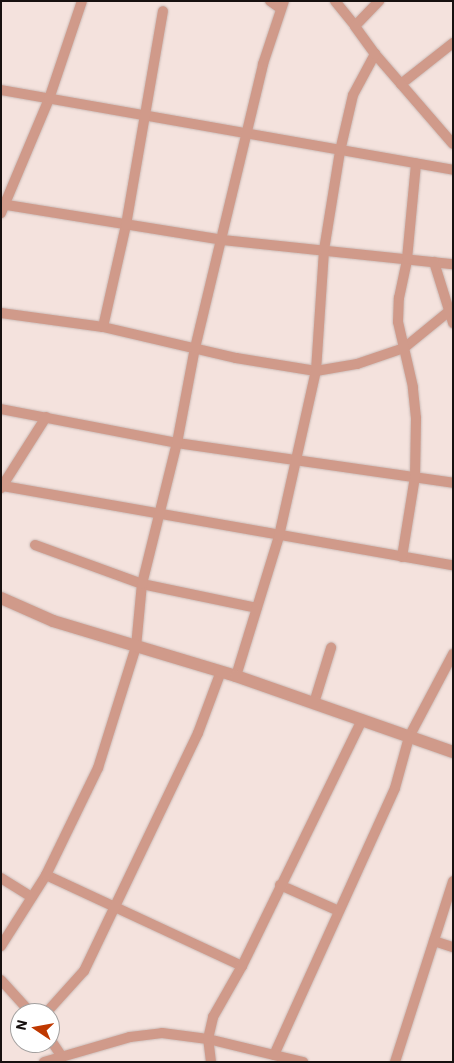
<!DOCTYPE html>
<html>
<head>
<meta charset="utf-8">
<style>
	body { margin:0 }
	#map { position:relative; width:454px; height:1063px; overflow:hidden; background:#f4e2dd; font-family:"IBM Plex Sans",sans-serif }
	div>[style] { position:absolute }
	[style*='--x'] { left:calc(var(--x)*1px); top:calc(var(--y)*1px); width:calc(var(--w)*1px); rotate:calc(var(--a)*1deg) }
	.roads { filter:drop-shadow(0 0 1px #ccbcb8) drop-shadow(0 0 1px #ccbcb8) }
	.minor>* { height:10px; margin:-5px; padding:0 5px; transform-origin:5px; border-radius:5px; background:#d09a8a }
	.tertiary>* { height:12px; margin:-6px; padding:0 6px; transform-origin:6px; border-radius:6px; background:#d09a8a }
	span { translate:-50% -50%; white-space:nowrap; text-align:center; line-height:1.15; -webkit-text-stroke:4.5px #fff; paint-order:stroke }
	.frame { position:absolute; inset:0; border:2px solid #171110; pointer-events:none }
	.north { position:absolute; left:10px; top:1003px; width:50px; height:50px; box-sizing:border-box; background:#fff; border:1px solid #a2a09f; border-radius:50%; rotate:282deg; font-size:14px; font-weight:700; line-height:20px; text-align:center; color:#171110 }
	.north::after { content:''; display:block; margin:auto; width:18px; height:22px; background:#bf3800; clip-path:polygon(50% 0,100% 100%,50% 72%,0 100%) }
</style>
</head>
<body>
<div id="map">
	<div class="roads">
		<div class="minor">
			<div style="--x:270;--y:1;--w:12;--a:35"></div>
			<div style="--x:335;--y:1;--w:32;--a:51"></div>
			<div style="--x:375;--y:54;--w:40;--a:49"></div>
			<div style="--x:401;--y:84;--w:66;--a:-38.3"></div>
			<div style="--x:401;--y:84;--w:79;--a:49.1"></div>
			<div style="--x:1;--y:90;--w:459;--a:10"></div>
			<div style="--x:1;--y:204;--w:225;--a:9.2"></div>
			<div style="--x:223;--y:240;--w:231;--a:6"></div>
			<div style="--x:1;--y:213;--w:124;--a:-67.2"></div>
			<div style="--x:49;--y:99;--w:103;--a:-71.4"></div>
			<div style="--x:434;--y:262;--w:64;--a:72.7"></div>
			<div style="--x:1;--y:313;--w:103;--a:7.8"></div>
			<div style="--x:103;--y:327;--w:137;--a:13.1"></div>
			<div style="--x:236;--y:358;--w:81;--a:9.2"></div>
			<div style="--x:316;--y:371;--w:42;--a:-9.7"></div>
			<div style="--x:357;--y:364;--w:50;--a:-18.8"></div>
			<div style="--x:404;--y:348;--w:63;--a:-39.2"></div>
			<div style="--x:103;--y:327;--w:105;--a:-77.3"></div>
			<div style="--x:126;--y:225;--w:217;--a:-80.2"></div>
			<div style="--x:1;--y:409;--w:179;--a:10.9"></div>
			<div style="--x:177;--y:443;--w:279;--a:8.2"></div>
			<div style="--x:3;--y:486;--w:457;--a:10"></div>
			<div style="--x:1;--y:488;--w:84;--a:-57.6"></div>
			<div style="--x:35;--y:545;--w:114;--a:20"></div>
			<div style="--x:142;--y:584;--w:117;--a:11.8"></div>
			<div style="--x:402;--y:557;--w:81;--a:-80.8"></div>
			<div style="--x:415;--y:477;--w:59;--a:-89"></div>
			<div style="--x:416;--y:418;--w:31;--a:-96"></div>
			<div style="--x:413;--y:387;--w:67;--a:-103"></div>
			<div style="--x:398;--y:322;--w:24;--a:-88"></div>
			<div style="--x:399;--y:298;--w:40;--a:-78"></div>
			<div style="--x:407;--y:259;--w:96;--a:-84.6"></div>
			<div style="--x:236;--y:676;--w:146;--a:-72.9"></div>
			<div style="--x:279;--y:536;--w:169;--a:-77.4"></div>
			<div style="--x:316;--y:371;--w:121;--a:-86.2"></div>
			<div style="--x:324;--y:250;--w:100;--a:-80.8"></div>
			<div style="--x:340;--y:151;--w:57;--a:-76.9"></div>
			<div style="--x:353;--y:95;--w:47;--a:-61.8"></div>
			<div style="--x:375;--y:54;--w:34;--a:-126"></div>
			<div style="--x:355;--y:26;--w:35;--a:-46"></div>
			<div style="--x:314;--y:703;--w:58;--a:-72.8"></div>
			<div style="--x:46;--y:875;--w:216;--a:24.9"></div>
			<div style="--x:1;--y:878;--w:36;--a:32"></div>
			<div style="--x:280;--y:885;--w:64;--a:23.8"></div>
			<div style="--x:434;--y:941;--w:20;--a:18"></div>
			<div style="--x:1;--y:946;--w:84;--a:-57.6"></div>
			<div style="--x:46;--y:875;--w:119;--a:-64.1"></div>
			<div style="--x:98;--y:768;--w:127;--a:-72.6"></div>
			<div style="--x:136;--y:647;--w:63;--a:-84.6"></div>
			<div style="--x:142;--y:584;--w:145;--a:-76.1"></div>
			<div style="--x:177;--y:443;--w:97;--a:-79.3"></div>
			<div style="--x:195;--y:348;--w:292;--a:-76.5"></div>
			<div style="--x:263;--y:64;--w:66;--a:-71.6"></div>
			<div style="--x:1;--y:980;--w:45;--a:47.7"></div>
			<div style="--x:46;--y:1013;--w:57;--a:-47.9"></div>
			<div style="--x:84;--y:971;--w:264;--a:-64.4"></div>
			<div style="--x:198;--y:733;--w:66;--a:-69.6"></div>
			<div style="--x:50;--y:1039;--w:22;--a:56"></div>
			<div style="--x:274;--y:1055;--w:293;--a:-65.6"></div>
			<div style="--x:395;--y:788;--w:53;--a:-74.6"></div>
			<div style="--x:409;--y:737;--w:94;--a:-62.1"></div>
			<div style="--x:44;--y:1062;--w:90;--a:-16.2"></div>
			<div style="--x:130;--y:1037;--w:32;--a:-7"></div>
			<div style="--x:162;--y:1033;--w:46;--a:7.4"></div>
			<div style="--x:208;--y:1039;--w:98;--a:13.6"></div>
			<div style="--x:211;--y:1062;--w:23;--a:-97"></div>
			<div style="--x:208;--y:1039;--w:23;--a:-77"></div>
			<div style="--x:213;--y:1017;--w:59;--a:-60.4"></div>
			<div style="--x:242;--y:966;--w:274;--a:-64"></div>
			<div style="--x:395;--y:1062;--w:190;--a:-72.2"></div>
		</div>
		<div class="tertiary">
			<div style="--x:1;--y:598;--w:57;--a:23.9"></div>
			<div style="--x:53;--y:621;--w:191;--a:16.7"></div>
			<div style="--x:236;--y:676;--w:230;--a:19.3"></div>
		</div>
	</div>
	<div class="frame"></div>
	<div class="north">N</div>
</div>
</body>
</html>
